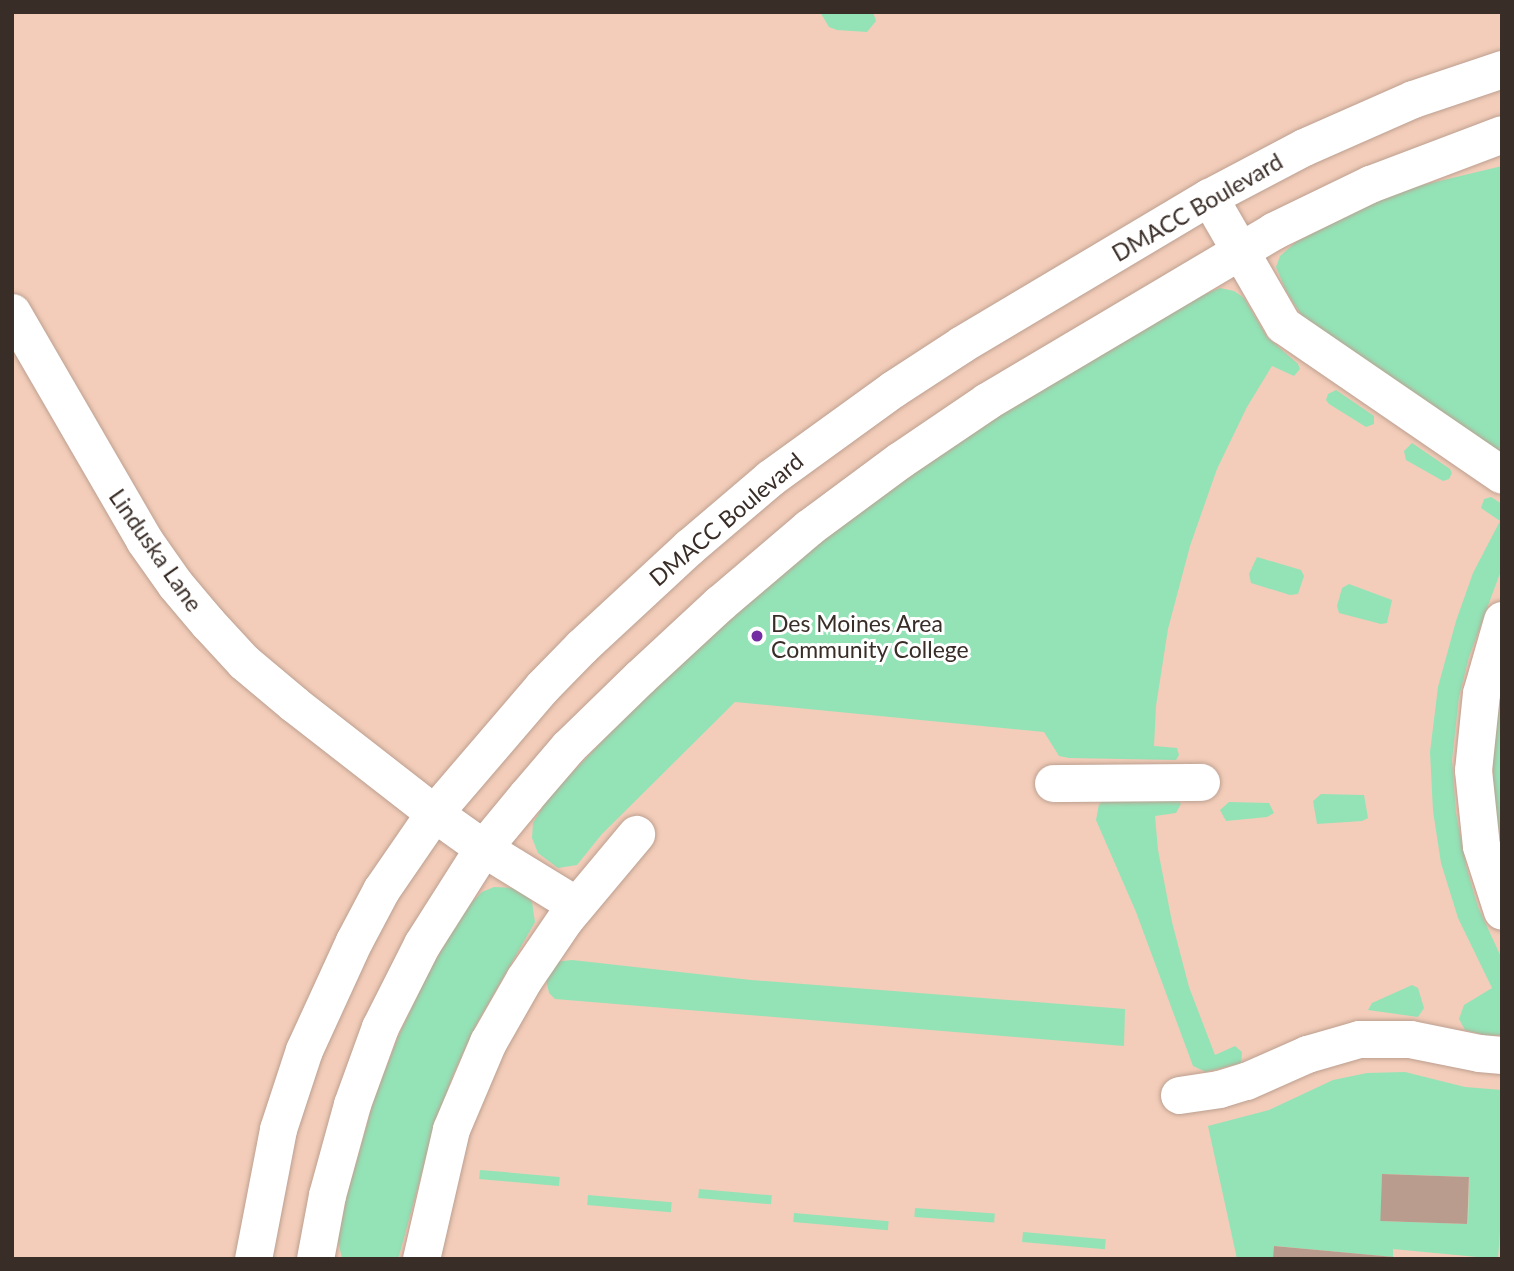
<!DOCTYPE html>
<html>
<head>
<meta charset="utf-8">
<style>
	body { margin:0 }
	#map { position:relative; width:1514px; height:1271px; overflow:hidden; background:#fadbcb; font-family:Lato,sans-serif }
	div>[style] { position:absolute }
	[style*='--x'] { left:calc(var(--x)*1px); top:calc(var(--y)*1px); width:calc(var(--w)*1px); rotate:calc(var(--a)*1deg) }
	.built>* { inset:0; background:#f3cdb9; transform-origin:0 0 }
	.green>* { inset:0; background:#93e3b7; transform-origin:0 0 }
	.building>* { inset:0; background:#b99c8d; transform-origin:0 0 }
	.roads { filter:drop-shadow(0 0 2px #bc9f90) drop-shadow(0 0 2px #bc9f90) }
	.minor>* { height:37px; margin:-18.5px; padding:0 18.5px; transform-origin:18.5px; border-radius:18.5px; background:#fff }
	.dots>* { width:19px; height:19px; translate:-50% -50%; box-sizing:border-box; border:4px solid #fff; border-radius:50% }
	span { translate:-50% -50%; white-space:nowrap; text-align:center; line-height:1.15; -webkit-text-stroke:6px #fff; paint-order:stroke }
	.street-label { font-size:23px; color:#392d27 }
	.poi-label { font-size:23px; color:#392d27 }
	.left { translate:0 -50%; text-align:left }
	.frame { position:absolute; inset:0; border:14px solid #392d27; pointer-events:none }
</style>
</head>
<body>
<div id="map">
	<div class="built">
		<div style="left:12px;top:12px;width:1490px;height:1247px"></div>
	</div>
	<div class="green">
		<div style="clip-path:polygon(820px 12px,873px 12px,876px 21px,867px 32px,837px 30px,829px 27px)"></div>
		<div style="clip-path:polygon(1502px 166px,1502px 457px,1302px 316px,1286px 291px,1276px 267px,1280px 256px,1296px 242px,1370px 203px,1402px 190px)"></div>
		<div style="clip-path:polygon(1220px 288px,1234px 291px,1244px 298px,1267px 337px,1298px 364px,1300px 369px,1294px 376px,1272px 366px,1247px 407px,1217px 469px,1190px 546px,1168px 629px,1156px 706px,1154px 746px,1177px 748px,1179px 755px,1176px 760px,1069px 758px,1059px 756px,1044px 732px,735px 702px,602px 834px,577px 865px,558px 868px,538px 853px,532px 838px,533px 823px,548px 798px,653px 688px,813px 546px,994px 416px,1198px 294px,1200px 296px)"></div>
		<div style="clip-path:polygon(1336px 390px,1374px 416px,1374px 424px,1366px 427px,1329px 404px,1326px 400px,1328px 394px)"></div>
		<div style="clip-path:polygon(1412px 443px,1450px 469px,1452px 473px,1449px 479px,1443px 481px,1406px 460px,1404px 451px)"></div>
		<div style="clip-path:polygon(1491px 497px,1502px 504px,1502px 568px,1469px 657px,1459px 697px,1452px 760px,1456px 813px,1466px 866px,1478px 907px,1502px 959px,1502px 1035px,1488px 1036px,1465px 1030px,1459px 1019px,1464px 1005px,1492px 988px,1458px 918px,1441px 863px,1433px 811px,1430px 752px,1438px 687px,1456px 621px,1473px 573px,1500px 521px,1481px 508px,1484px 499px)"></div>
		<div style="clip-path:polygon(1257px 557px,1301px 570px,1304px 576px,1298px 594px,1290px 595px,1251px 583px,1249px 574px)"></div>
		<div style="clip-path:polygon(1349px 584px,1392px 600px,1387px 623px,1381px 624px,1339px 613px,1337px 606px,1342px 588px)"></div>
		<div style="clip-path:polygon(1502px 688px,1502px 848px,1495px 812px,1492px 751px)"></div>
		<div style="clip-path:polygon(1321px 794px,1364px 795px,1368px 818px,1362px 821px,1317px 824px,1313px 801px)"></div>
		<div style="clip-path:polygon(1108px 798px,1178px 800px,1181px 804px,1176px 813px,1155px 816px,1158px 850px,1172px 922px,1189px 987px,1215px 1055px,1235px 1046px,1242px 1052px,1241px 1063px,1206px 1072px,1193px 1066px,1136px 912px,1096px 820px,1099px 804px)"></div>
		<div style="clip-path:polygon(1229px 802px,1269px 803px,1274px 813px,1267px 817px,1226px 821px,1220px 810px)"></div>
		<div style="clip-path:polygon(494px 887px,514px 888px,524px 893px,532px 902px,535px 922px,476px 1025px,453px 1075px,433px 1132px,399px 1256px,397px 1259px,342px 1259px,338px 1240px,347px 1195px,374px 1099px,398px 1037px,427px 975px,465px 909px,482px 892px)"></div>
		<div style="clip-path:polygon(572px 960px,751px 980px,1125px 1009px,1124px 1046px,555px 999px,549px 993px,545px 975px,554px 962px)"></div>
		<div style="clip-path:polygon(1412px 985px,1418px 988px,1424px 1008px,1418px 1017px,1368px 1010px,1372px 1003px)"></div>
		<div style="clip-path:polygon(evenodd,1405px 1072px,1465px 1087px,1502px 1090px,1502px 1204px,1498px 1259px,1393px 1249px,1393px 1257px,1275px 1246px,1273px 1259px,1237px 1259px,1208px 1126px,1269px 1110px,1333px 1080px,1367px 1073px,1405px 1072px,1382px 1174px,1469px 1177px,1468px 1224px,1381px 1221px,1382px 1174px)"></div>
		<div style="left:480px;top:1170px;width:80px;height:9px;rotate:5deg"></div>
		<div style="left:699px;top:1189px;width:73px;height:9px;rotate:5deg"></div>
		<div style="left:588px;top:1195px;width:84px;height:10px;rotate:5deg"></div>
		<div style="left:915px;top:1208px;width:80px;height:9px;rotate:4deg"></div>
		<div style="left:794px;top:1213px;width:95px;height:9px;rotate:5deg"></div>
		<div style="left:1023px;top:1232px;width:83px;height:10px;rotate:5deg"></div>
	</div>
	<div class="building">
		<div style="left:1382px;top:1174px;width:87px;height:47px;rotate:2deg"></div>
		<div style="clip-path:polygon(1274px 1246px,1394px 1257px,1394px 1259px,1273px 1259px)"></div>
	</div>
	<div class="roads">
		<div class="minor">
			<div style="--x:1209;--y:197;--w:148;--a:60"></div>
			<div style="--x:1283;--y:325;--w:265;--a:34.4"></div>
			<div style="--x:12;--y:312;--w:263;--a:59.9"></div>
			<div style="--x:144;--y:540;--w:54;--a:54.8"></div>
			<div style="--x:175;--y:584;--w:51;--a:49.8"></div>
			<div style="--x:208;--y:623;--w:53;--a:47.3"></div>
			<div style="--x:244;--y:662;--w:65;--a:40"></div>
			<div style="--x:294;--y:704;--w:177;--a:37.9"></div>
			<div style="--x:434;--y:813;--w:60;--a:35.5"></div>
			<div style="--x:483;--y:848;--w:109;--a:31.5"></div>
			<div style="--x:1502;--y:620;--w:76;--a:106"></div>
			<div style="--x:1481;--y:693;--w:77;--a:95.9"></div>
			<div style="--x:1473;--y:770;--w:76;--a:84"></div>
			<div style="--x:1481;--y:846;--w:68;--a:72.1"></div>
			<div style="--x:1053;--y:783;--w:148;--a:-0.4"></div>
			<div style="--x:1179;--y:1095;--w:40;--a:-8.5"></div>
			<div style="--x:1219;--y:1089;--w:28;--a:-17"></div>
			<div style="--x:1246;--y:1081;--w:67;--a:-23.9"></div>
			<div style="--x:1307;--y:1054;--w:54;--a:-16.1"></div>
			<div style="--x:1359;--y:1039;--w:51;--a:0"></div>
			<div style="--x:1410;--y:1039;--w:70;--a:11.5"></div>
			<div style="--x:1479;--y:1053;--w:23;--a:5"></div>
			<div style="--x:253;--y:1259;--w:132;--a:-79.1"></div>
			<div style="--x:278;--y:1129;--w:83;--a:-71.8"></div>
			<div style="--x:304;--y:1050;--w:120;--a:-65.4"></div>
			<div style="--x:354;--y:941;--w:58;--a:-62.1"></div>
			<div style="--x:381;--y:890;--w:93;--a:-55.5"></div>
			<div style="--x:434;--y:813;--w:166;--a:-49.4"></div>
			<div style="--x:542;--y:687;--w:57;--a:-45.7"></div>
			<div style="--x:582;--y:646;--w:146;--a:-42.8"></div>
			<div style="--x:689;--y:547;--w:106;--a:-40.4"></div>
			<div style="--x:770;--y:478;--w:152;--a:-35.9"></div>
			<div style="--x:893;--y:389;--w:82;--a:-33.1"></div>
			<div style="--x:962;--y:344;--w:287;--a:-30.8"></div>
			<div style="--x:1209;--y:197;--w:107;--a:-27.8"></div>
			<div style="--x:1304;--y:147;--w:119;--a:-23.8"></div>
			<div style="--x:1413;--y:99;--w:94;--a:-18.6"></div>
			<div style="--x:315;--y:1259;--w:65;--a:-79.4"></div>
			<div style="--x:327;--y:1195;--w:94;--a:-74.6"></div>
			<div style="--x:352;--y:1104;--w:82;--a:-70"></div>
			<div style="--x:380;--y:1027;--w:93;--a:-63.2"></div>
			<div style="--x:422;--y:944;--w:114;--a:-57.6"></div>
			<div style="--x:483;--y:848;--w:67;--a:-50.4"></div>
			<div style="--x:526;--y:796;--w:65;--a:-49.4"></div>
			<div style="--x:568;--y:747;--w:100;--a:-44.2"></div>
			<div style="--x:640;--y:677;--w:109;--a:-42.8"></div>
			<div style="--x:720;--y:603;--w:116;--a:-40.4"></div>
			<div style="--x:808;--y:528;--w:114;--a:-36.5"></div>
			<div style="--x:900;--y:460;--w:105;--a:-34.1"></div>
			<div style="--x:987;--y:401;--w:333;--a:-30.7"></div>
			<div style="--x:1273;--y:231;--w:108;--a:-25.9"></div>
			<div style="--x:1370;--y:184;--w:141;--a:-20.7"></div>
			<div style="--x:421;--y:1259;--w:133;--a:-77"></div>
			<div style="--x:451;--y:1129;--w:95;--a:-67"></div>
			<div style="--x:488;--y:1042;--w:73;--a:-60.3"></div>
			<div style="--x:524;--y:979;--w:73;--a:-55.7"></div>
			<div style="--x:565;--y:919;--w:111;--a:-50.1"></div>
		</div>
	</div>
	<div class="dots">
		<div style="left:757px;top:636px;background:#722ea2"></div>
	</div>
	<div class="street-label">
		<span style="left:1197px;top:207px;rotate:-30deg">DMACC Boulevard</span>
		<span style="left:726px;top:519px;rotate:-40deg">DMACC Boulevard</span>
		<span style="left:156px;top:550px;rotate:55deg">Linduska Lane</span>
	</div>
	<div class="poi-label">
		<span class="left" style="left:771px;top:636px">Des Moines Area<br>Community College</span>
	</div>
	<div class="frame"></div>
</div>
</body>
</html>
